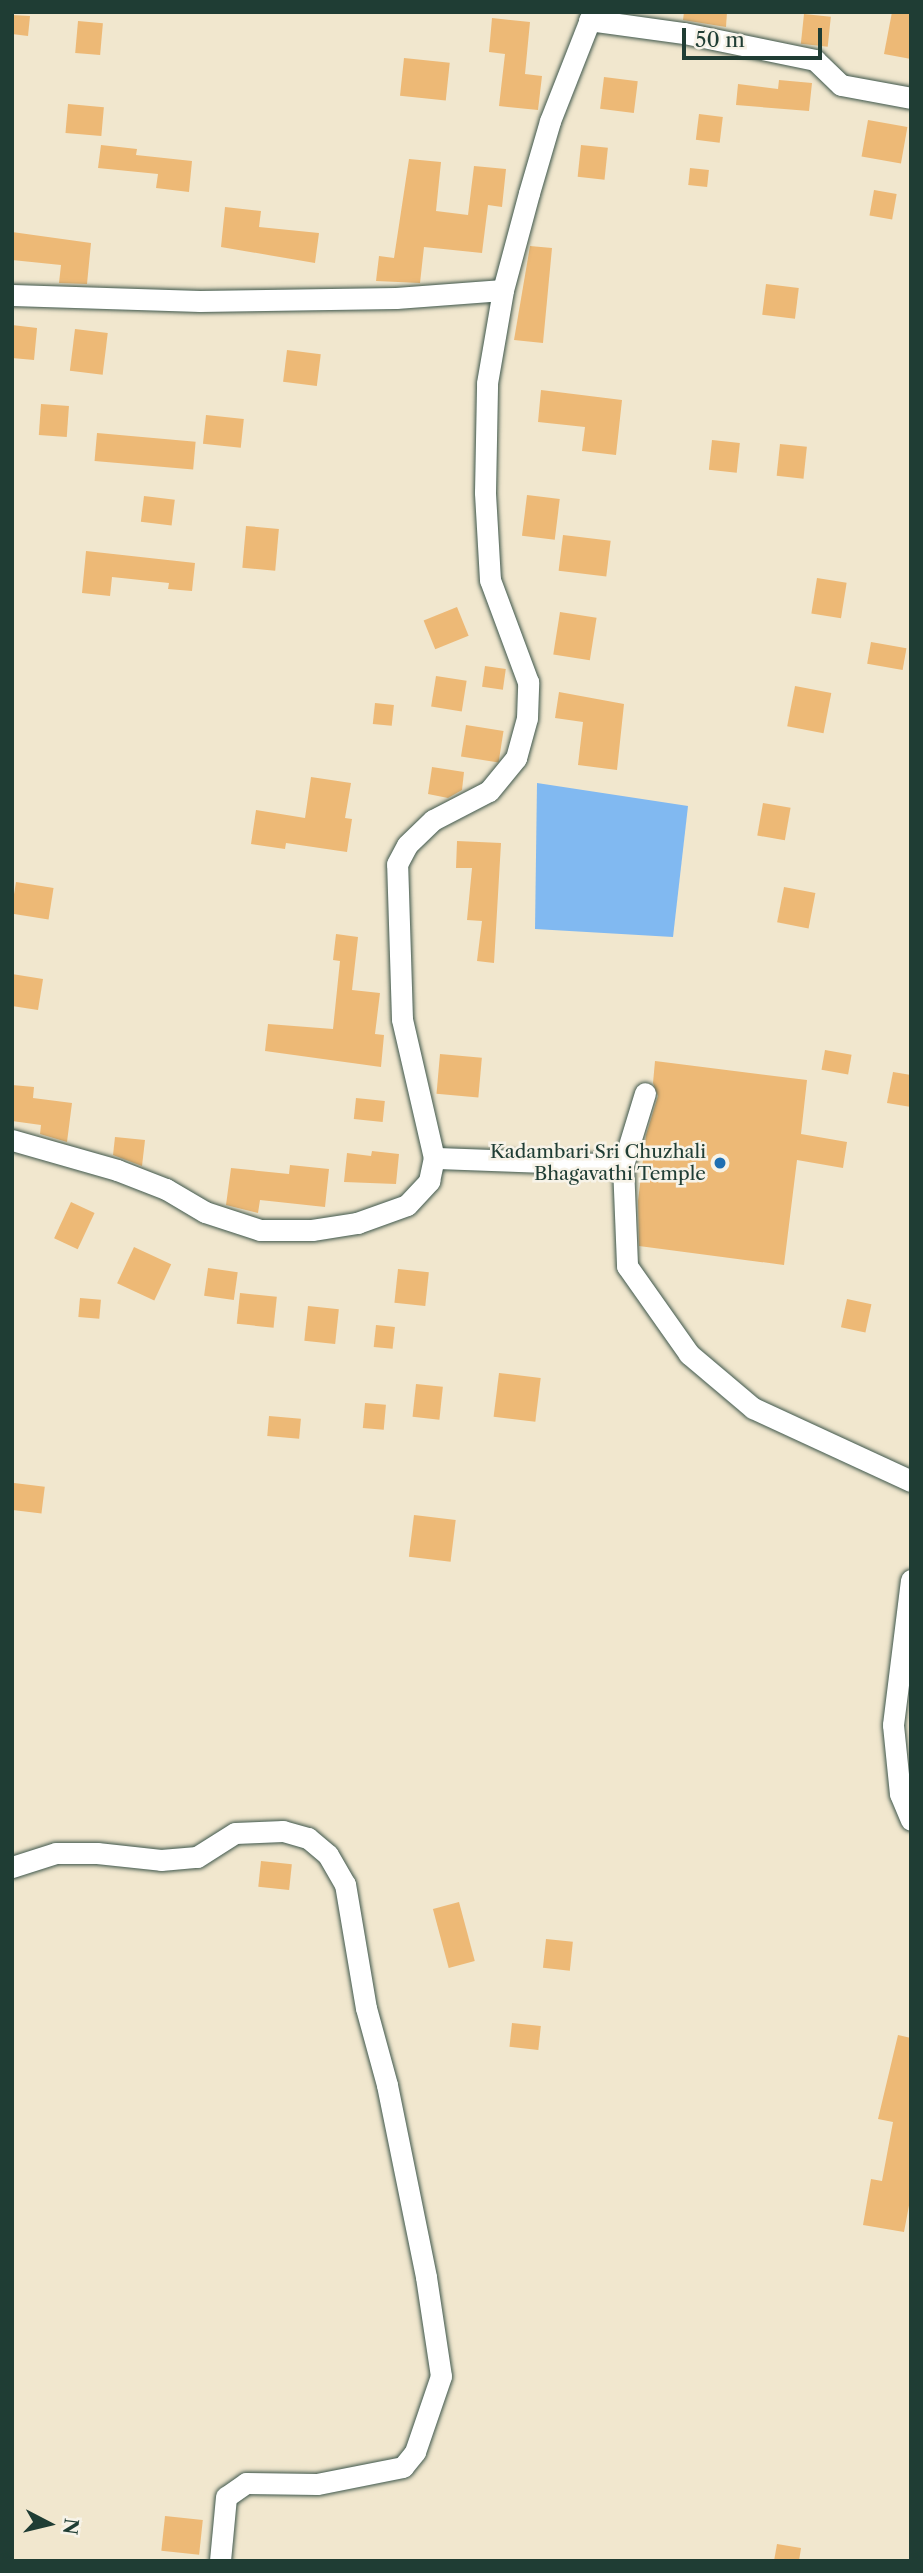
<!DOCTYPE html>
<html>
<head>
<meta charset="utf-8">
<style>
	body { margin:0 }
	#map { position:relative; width:923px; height:2573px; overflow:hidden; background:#f1e7ce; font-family:"Libre Caslon Text",serif }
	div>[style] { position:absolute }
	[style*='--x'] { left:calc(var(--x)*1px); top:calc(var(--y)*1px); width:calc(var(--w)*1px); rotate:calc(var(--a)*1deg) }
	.water>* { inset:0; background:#81b9f1 }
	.building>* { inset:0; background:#edb976; transform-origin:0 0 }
	.roads { filter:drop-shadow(0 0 2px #3e564b) drop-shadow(0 0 2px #3e564b) }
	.minor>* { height:21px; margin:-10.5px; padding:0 10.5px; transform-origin:10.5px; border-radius:10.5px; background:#fff }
	.dots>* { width:19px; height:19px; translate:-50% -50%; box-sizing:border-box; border:4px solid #f7f3e8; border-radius:50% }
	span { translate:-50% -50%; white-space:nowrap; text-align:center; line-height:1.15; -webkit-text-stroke:5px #f7f3e8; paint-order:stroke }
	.poi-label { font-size:19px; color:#1f3d34 }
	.right { translate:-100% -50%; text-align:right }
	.frame { position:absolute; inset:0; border:14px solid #1f3d34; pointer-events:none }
	.north { position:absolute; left:14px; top:2489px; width:70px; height:70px; -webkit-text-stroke:5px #f7f3e8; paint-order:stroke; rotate:97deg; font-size:19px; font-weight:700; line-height:28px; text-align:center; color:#1f3d34 }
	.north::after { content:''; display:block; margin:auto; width:24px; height:32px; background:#1f3d34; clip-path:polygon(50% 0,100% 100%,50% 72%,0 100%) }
	.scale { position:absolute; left:682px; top:28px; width:140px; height:32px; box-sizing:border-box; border:4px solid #1f3d34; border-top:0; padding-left:9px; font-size:21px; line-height:24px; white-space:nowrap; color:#1f3d34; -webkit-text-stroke:5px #f7f3e8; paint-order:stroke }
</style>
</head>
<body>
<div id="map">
	<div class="water">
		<div style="clip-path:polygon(537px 783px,688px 806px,673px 937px,535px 929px)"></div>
	</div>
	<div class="building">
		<div style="clip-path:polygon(684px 12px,727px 12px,726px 27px,683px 20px)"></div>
		<div style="clip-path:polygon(892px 12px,911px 12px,911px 59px,884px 54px)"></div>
		<div style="left:804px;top:14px;width:27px;height:30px;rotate:6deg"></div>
		<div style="clip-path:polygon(12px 15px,30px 16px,28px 36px,12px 34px)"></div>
		<div style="clip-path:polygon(492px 18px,530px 22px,525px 74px,542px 76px,538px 110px,499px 106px,505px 54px,489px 52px)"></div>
		<div style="left:78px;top:21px;width:25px;height:32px;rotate:5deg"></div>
		<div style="left:404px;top:58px;width:46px;height:38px;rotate:6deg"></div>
		<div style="left:604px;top:77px;width:34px;height:32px;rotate:7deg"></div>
		<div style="clip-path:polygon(779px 80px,812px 83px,809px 111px,736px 105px,738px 84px,778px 89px)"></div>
		<div style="left:68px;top:104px;width:36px;height:29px;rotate:5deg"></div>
		<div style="left:699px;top:114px;width:24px;height:26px;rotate:7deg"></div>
		<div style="left:868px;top:120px;width:40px;height:37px;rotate:10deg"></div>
		<div style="clip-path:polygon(101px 145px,137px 149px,136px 155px,192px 161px,189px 192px,156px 188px,158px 174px,98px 168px)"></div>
		<div style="left:581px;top:145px;width:27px;height:32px;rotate:6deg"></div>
		<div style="clip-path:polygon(409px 159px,441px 162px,436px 211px,468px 215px,474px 166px,506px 169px,502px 207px,488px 205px,482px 253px,424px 247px,420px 283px,376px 281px,379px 256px,394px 258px)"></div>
		<div style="left:690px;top:168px;width:19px;height:17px;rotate:6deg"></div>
		<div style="left:874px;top:190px;width:23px;height:26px;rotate:10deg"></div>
		<div style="clip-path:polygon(225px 207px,261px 211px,259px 227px,319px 233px,315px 263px,221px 247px)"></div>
		<div style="clip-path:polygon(12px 232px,91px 243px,87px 284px,59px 283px,61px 265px,12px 260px)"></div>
		<div style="clip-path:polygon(530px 246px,552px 248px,543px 343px,514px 340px)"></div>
		<div style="left:766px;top:284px;width:33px;height:31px;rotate:7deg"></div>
		<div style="clip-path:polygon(12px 325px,37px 328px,34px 360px,12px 358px)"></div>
		<div style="left:75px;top:329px;width:33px;height:42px;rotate:7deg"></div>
		<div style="left:287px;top:350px;width:34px;height:32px;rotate:7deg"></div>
		<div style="clip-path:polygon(541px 390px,622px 400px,616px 455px,582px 451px,585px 427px,538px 422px)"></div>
		<div style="left:41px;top:404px;width:28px;height:31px;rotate:4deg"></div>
		<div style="left:206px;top:415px;width:38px;height:29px;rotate:6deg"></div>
		<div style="left:97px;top:433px;width:99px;height:28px;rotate:5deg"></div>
		<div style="left:712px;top:440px;width:28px;height:30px;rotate:6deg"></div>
		<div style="left:780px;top:444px;width:27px;height:32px;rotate:6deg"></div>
		<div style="left:527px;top:495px;width:33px;height:41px;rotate:7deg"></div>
		<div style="left:144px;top:496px;width:31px;height:26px;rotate:7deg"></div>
		<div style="left:246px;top:526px;width:33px;height:42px;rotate:5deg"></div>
		<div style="left:563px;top:535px;width:48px;height:36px;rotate:7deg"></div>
		<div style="clip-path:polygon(86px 551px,195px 563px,192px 591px,168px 589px,169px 583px,112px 577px,110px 596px,82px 593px)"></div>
		<div style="left:817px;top:578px;width:30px;height:36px;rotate:9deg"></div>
		<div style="left:457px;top:607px;width:31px;height:36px;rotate:68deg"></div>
		<div style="left:560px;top:612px;width:37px;height:43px;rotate:9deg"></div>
		<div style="left:871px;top:642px;width:36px;height:22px;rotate:10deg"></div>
		<div style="left:485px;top:666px;width:21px;height:21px;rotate:8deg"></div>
		<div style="left:436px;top:676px;width:31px;height:31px;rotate:9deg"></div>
		<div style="left:795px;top:686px;width:37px;height:41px;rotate:11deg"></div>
		<div style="clip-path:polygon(559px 692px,624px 704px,617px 770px,578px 765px,583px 722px,555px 718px)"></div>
		<div style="left:375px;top:703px;width:19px;height:21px;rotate:6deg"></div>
		<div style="left:466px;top:725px;width:38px;height:32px;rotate:9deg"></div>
		<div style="clip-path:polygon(432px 767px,464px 772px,462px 790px,448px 798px,428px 794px)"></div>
		<div style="clip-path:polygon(311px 777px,351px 783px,345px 818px,352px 819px,347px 852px,286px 843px,285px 849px,251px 844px,256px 810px,305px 818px)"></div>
		<div style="left:763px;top:803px;width:28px;height:33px;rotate:10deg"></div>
		<div style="clip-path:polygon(457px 841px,501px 843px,494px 963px,477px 961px,482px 921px,467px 920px,472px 868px,456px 868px)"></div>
		<div style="left:16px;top:882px;width:38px;height:32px;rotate:9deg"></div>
		<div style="left:784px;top:887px;width:32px;height:36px;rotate:11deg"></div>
		<div style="clip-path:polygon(336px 934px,358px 937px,352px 990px,380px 993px,375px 1034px,384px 1035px,381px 1067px,265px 1051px,268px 1024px,333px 1029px,340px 961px,333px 960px)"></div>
		<div style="clip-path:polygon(12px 974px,43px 979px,38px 1010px,12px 1006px)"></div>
		<div style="left:825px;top:1050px;width:27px;height:20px;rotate:10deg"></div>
		<div style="left:440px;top:1054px;width:42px;height:40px;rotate:5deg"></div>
		<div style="clip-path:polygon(655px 1061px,807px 1080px,801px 1134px,847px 1142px,843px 1168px,797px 1160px,784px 1265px,639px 1246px,638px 1201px,646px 1135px,658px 1096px,653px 1083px)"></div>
		<div style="clip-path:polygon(893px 1072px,911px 1075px,911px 1107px,887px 1103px)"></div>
		<div style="clip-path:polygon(12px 1085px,34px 1087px,33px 1098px,72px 1103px,67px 1142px,40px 1134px,41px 1125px,12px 1121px)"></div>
		<div style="left:356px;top:1098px;width:29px;height:21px;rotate:6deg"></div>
		<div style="clip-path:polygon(115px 1137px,145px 1140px,142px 1166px,113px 1155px)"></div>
		<div style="clip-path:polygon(372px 1151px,399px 1154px,396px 1184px,344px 1182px,347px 1153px,371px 1156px)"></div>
		<div style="clip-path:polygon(290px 1165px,329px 1169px,325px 1207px,260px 1200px,258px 1213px,226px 1205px,231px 1168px,289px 1174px)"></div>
		<div style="left:71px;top:1202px;width:26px;height:40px;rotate:25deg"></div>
		<div style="left:134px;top:1247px;width:41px;height:40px;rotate:25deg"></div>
		<div style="left:208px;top:1268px;width:30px;height:28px;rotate:8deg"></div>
		<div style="left:398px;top:1269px;width:31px;height:34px;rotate:6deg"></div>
		<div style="left:240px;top:1293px;width:37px;height:31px;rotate:6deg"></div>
		<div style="left:80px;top:1298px;width:21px;height:19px;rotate:5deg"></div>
		<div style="left:847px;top:1299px;width:25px;height:29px;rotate:12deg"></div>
		<div style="left:308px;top:1306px;width:31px;height:35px;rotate:6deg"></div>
		<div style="left:376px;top:1325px;width:19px;height:22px;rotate:6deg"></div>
		<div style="left:499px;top:1373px;width:42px;height:44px;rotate:7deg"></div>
		<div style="left:416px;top:1384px;width:27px;height:33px;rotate:6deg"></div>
		<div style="left:365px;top:1403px;width:21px;height:25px;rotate:5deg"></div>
		<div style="left:269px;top:1416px;width:32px;height:20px;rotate:5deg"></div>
		<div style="left:14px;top:1483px;width:31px;height:27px;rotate:7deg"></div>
		<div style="left:414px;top:1515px;width:42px;height:42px;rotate:7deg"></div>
		<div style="left:261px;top:1861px;width:31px;height:26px;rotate:6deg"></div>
		<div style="left:459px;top:1902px;width:61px;height:27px;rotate:75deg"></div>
		<div style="left:546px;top:1939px;width:27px;height:29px;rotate:6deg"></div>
		<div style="left:512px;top:2023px;width:29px;height:24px;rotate:6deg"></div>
		<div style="clip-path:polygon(898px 2035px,911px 2038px,911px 2195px,904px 2232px,863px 2225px,871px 2179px,882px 2181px,893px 2122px,878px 2119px)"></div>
		<div style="left:165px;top:2516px;width:38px;height:35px;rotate:6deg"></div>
		<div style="clip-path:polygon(777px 2544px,801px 2548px,799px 2561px,774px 2561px)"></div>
	</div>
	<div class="roads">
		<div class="minor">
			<div style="--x:589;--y:20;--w:96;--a:7.8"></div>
			<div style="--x:684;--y:33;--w:134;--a:11.6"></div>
			<div style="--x:815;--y:60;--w:36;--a:44"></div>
			<div style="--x:841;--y:85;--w:71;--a:10.5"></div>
			<div style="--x:12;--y:295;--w:188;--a:1.8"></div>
			<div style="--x:200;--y:301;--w:196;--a:-0.9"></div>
			<div style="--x:396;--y:298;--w:107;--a:-4.3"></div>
			<div style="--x:12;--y:1140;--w:109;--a:15.9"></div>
			<div style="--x:117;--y:1170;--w:53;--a:21.2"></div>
			<div style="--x:166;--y:1189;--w:45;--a:30.5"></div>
			<div style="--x:205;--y:1212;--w:58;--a:18.1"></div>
			<div style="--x:260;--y:1230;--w:52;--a:0"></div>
			<div style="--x:312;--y:1230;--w:46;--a:-8.8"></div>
			<div style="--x:357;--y:1223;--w:53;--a:-19.8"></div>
			<div style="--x:407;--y:1205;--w:33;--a:-47"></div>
			<div style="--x:429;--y:1181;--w:24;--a:-78"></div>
			<div style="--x:434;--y:1158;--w:143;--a:-103"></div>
			<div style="--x:402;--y:1019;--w:155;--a:-91.8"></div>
			<div style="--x:397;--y:864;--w:21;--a:-62"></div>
			<div style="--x:407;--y:845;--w:36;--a:-44"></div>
			<div style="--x:433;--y:820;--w:63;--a:-27.4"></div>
			<div style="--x:489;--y:791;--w:43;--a:-50.7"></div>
			<div style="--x:516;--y:758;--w:41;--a:-74.6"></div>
			<div style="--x:527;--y:718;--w:36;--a:-88"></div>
			<div style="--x:528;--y:682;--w:109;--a:-110.4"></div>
			<div style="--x:490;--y:580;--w:88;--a:-93.3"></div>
			<div style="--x:485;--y:492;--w:109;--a:-88.9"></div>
			<div style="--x:487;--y:383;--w:94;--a:-80.2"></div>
			<div style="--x:503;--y:290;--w:100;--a:-75"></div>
			<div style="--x:529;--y:193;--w:75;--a:-73.7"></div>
			<div style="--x:550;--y:121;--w:117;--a:-68.5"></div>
			<div style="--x:434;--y:1158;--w:189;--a:2.1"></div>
			<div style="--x:623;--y:1165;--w:101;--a:87.7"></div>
			<div style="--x:627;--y:1266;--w:108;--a:54.8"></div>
			<div style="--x:689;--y:1354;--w:84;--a:40.2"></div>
			<div style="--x:753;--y:1408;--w:174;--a:24.8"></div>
			<div style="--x:623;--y:1165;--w:75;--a:-73"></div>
			<div style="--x:911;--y:1580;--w:146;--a:97.1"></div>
			<div style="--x:893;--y:1725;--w:69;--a:84.2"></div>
			<div style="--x:900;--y:1794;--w:28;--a:67"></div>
			<div style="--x:12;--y:1867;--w:46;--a:-17.7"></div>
			<div style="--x:56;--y:1853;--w:41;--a:0"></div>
			<div style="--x:97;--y:1853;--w:64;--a:6.2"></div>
			<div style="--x:161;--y:1860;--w:36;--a:-5"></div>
			<div style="--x:197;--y:1857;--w:45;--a:-32.3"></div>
			<div style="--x:235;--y:1833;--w:48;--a:-2.4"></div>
			<div style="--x:283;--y:1831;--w:26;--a:16"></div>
			<div style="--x:308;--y:1838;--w:26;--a:40"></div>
			<div style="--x:328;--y:1855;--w:34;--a:60"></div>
			<div style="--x:345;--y:1884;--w:126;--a:80.4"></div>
			<div style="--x:366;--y:2008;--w:80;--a:74.7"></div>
			<div style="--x:387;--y:2085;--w:196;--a:78.5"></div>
			<div style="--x:426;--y:2277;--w:100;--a:81.4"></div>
			<div style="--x:441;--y:2376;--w:80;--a:108.9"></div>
			<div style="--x:415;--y:2452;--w:19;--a:129"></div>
			<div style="--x:403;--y:2467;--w:88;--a:168.8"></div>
			<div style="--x:317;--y:2484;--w:71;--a:-179.2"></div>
			<div style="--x:246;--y:2483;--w:24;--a:145"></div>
			<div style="--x:226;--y:2497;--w:64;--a:95.4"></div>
		</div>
	</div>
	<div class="dots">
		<div style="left:720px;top:1163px;background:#1f6fb2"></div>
	</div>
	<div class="poi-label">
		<span class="right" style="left:706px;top:1163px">Kadambari Sri Chuzhali<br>Bhagavathi Temple</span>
	</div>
	<div class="frame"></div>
	<div class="north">N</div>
	<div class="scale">50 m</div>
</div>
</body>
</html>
